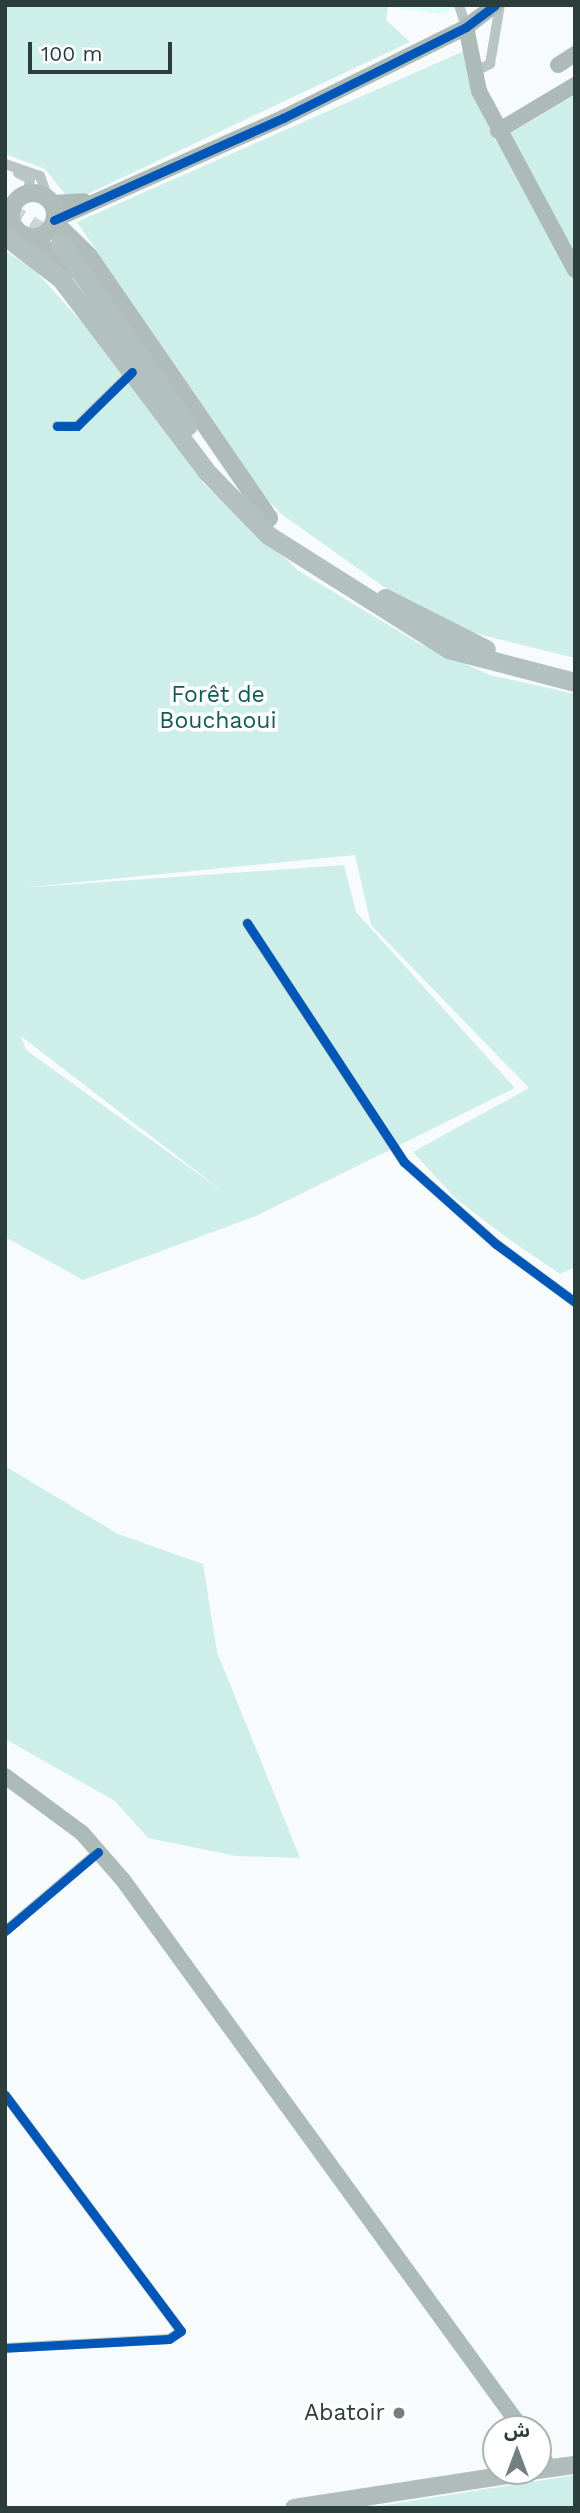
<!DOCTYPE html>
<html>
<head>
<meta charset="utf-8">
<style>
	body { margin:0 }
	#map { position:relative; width:580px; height:2513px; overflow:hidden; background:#f7fbfb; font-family:"Work Sans","Noto Sans Arabic",sans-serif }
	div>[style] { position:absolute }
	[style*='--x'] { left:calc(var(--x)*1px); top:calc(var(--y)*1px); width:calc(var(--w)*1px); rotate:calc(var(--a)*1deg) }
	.built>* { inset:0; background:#dcfcf8 }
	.green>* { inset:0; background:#ceeeea }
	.highway-tunnel>* { height:19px; margin-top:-9.5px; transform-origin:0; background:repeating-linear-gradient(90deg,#ced5d5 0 19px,transparent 0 29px) }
	.street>* { height:10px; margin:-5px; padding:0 5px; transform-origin:5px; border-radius:5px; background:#b9c5c3 }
	.secondary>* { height:16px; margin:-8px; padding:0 8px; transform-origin:8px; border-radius:8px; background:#acbab8 }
	.primary>* { height:18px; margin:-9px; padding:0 9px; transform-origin:9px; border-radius:9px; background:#afbcba }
	.primary>.ring { margin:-9px; padding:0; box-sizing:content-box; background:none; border:18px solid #afbcba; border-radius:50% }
	.highway>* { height:19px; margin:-9.5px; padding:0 9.5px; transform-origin:9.5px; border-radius:9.5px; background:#b2c0bf }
	.cycleway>* { height:9px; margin:-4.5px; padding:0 4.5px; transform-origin:4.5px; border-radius:4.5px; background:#0057b8 }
	.dots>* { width:19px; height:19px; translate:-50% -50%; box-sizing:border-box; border:4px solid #fff; border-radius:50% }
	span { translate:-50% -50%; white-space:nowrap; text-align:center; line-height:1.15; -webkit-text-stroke:7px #fff; paint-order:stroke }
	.park-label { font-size:23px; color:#115b56 }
	.poi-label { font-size:23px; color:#2c3e3c }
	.right { translate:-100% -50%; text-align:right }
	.frame { position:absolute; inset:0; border:7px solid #2c3e3c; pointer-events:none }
	.north { position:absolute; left:482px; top:2415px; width:70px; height:70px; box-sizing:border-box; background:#fff; border:2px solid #abb2b1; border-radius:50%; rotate:0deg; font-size:19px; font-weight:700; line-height:28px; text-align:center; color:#2c3e3c }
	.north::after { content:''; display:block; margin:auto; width:24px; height:32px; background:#73807f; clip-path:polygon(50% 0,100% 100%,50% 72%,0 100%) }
	.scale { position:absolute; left:28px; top:42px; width:144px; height:32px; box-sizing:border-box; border:4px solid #2c3e3c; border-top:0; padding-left:9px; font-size:21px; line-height:24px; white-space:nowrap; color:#2c3e3c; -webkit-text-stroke:5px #fff; paint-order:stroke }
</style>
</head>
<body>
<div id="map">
	<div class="built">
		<div style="clip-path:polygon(374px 5px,465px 5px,440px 14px)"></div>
	</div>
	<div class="green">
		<div style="clip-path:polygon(5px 5px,374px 5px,388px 7px,386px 20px,410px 42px,79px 198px,65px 194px,45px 169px,5px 154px)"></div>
		<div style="clip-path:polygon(464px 51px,472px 90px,496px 142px,575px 95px,575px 658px,474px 633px,394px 594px,284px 516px,266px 499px,77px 222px)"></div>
		<div style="clip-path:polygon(evenodd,5px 251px,34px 269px,83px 324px,204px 484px,299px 571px,418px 643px,490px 675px,575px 694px,575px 1267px,560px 1274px,510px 1240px,455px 1198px,413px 1152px,529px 1088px,371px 925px,355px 855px,20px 888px,344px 865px,356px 912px,515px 1088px,256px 1216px,83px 1280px,5px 1237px,5px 251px,21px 1037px,22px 1037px,225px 1193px,26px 1050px,21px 1037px)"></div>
		<div style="clip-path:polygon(5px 1466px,118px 1534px,203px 1564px,217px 1652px,300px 1858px,236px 1856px,148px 1838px,115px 1801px,5px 1739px)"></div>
		<div style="clip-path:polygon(575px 2475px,575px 2508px,367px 2508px)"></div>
	</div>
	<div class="highway-tunnel">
		<div style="--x:5;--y:209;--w:65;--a:31.7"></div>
	</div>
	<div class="street">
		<div style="--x:459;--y:5;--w:23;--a:72"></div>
		<div style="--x:476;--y:71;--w:16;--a:-27"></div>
		<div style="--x:490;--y:64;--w:60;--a:-80.4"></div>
		<div style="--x:5;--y:164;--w:37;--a:19"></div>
		<div style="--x:40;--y:176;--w:27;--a:70"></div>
		<div style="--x:18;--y:173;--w:13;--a:27"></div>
		<div style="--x:30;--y:179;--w:15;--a:98"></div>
		<div style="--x:57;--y:426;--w:20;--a:0"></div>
		<div style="--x:77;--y:426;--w:77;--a:-44.5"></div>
		<div style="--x:247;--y:923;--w:286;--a:56.7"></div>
		<div style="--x:404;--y:1162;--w:123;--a:41.7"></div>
		<div style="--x:496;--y:1244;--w:98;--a:36.3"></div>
		<div style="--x:5;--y:1931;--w:122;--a:-40.3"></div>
		<div style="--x:5;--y:2095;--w:294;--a:53.3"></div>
		<div style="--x:181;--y:2331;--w:14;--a:146"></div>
		<div style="--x:169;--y:2339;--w:164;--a:176.9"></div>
	</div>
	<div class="secondary">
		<div style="--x:466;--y:27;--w:65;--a:78.5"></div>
		<div style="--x:479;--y:91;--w:203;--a:61.8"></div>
		<div style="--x:558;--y:65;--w:20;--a:-33"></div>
		<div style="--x:498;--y:131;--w:90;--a:-30.9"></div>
		<div style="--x:51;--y:203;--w:33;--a:-3"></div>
		<div style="--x:54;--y:220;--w:251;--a:-24"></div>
		<div style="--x:283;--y:118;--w:204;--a:-26.4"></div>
		<div style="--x:466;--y:27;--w:36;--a:-37"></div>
		<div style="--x:5;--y:1776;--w:96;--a:36.5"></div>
		<div style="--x:82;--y:1833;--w:62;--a:48.9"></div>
		<div style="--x:123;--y:1880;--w:679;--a:53.99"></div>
		<div style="--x:538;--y:2451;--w:21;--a:55"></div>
	</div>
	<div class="primary">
		<div class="ring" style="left:11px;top:193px;width:26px;height:26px"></div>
		<div style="--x:54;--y:222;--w:49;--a:44.2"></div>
		<div style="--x:89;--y:256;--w:318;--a:55.5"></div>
		<div style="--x:30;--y:237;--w:52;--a:38"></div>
		<div style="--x:538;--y:2470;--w:37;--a:-8"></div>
		<div style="--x:294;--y:2508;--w:242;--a:-8.8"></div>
	</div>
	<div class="highway">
		<div style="--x:5;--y:236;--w:71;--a:37.5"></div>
		<div style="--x:61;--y:279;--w:242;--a:52.9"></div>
		<div style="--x:207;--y:472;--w:88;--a:45.9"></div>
		<div style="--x:268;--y:535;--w:213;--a:32.3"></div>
		<div style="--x:448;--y:649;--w:131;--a:14.6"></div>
		<div style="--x:60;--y:243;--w:223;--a:55"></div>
		<div style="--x:385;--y:598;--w:113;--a:26.8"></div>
	</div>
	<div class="cycleway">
		<div style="--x:54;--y:220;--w:251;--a:-24"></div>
		<div style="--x:283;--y:118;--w:204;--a:-26.4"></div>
		<div style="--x:466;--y:27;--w:36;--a:-37"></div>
		<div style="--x:57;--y:426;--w:20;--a:0"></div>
		<div style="--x:77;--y:426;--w:77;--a:-44.5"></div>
		<div style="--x:247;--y:923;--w:286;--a:56.7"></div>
		<div style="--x:404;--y:1162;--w:123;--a:41.7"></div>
		<div style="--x:496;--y:1244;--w:98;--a:36.3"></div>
		<div style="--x:5;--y:1931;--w:122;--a:-40.3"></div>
		<div style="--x:5;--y:2095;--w:294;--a:53.3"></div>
		<div style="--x:181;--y:2331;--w:14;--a:146"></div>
		<div style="--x:169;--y:2339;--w:164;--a:176.9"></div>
	</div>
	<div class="dots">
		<div style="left:399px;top:2413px;background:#73807f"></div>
	</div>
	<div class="park-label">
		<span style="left:218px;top:708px">Forêt de<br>Bouchaoui</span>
	</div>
	<div class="poi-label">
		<span class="right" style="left:385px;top:2413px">Abatoir</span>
	</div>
	<div class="frame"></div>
	<div class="north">ش</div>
	<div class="scale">100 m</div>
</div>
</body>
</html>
